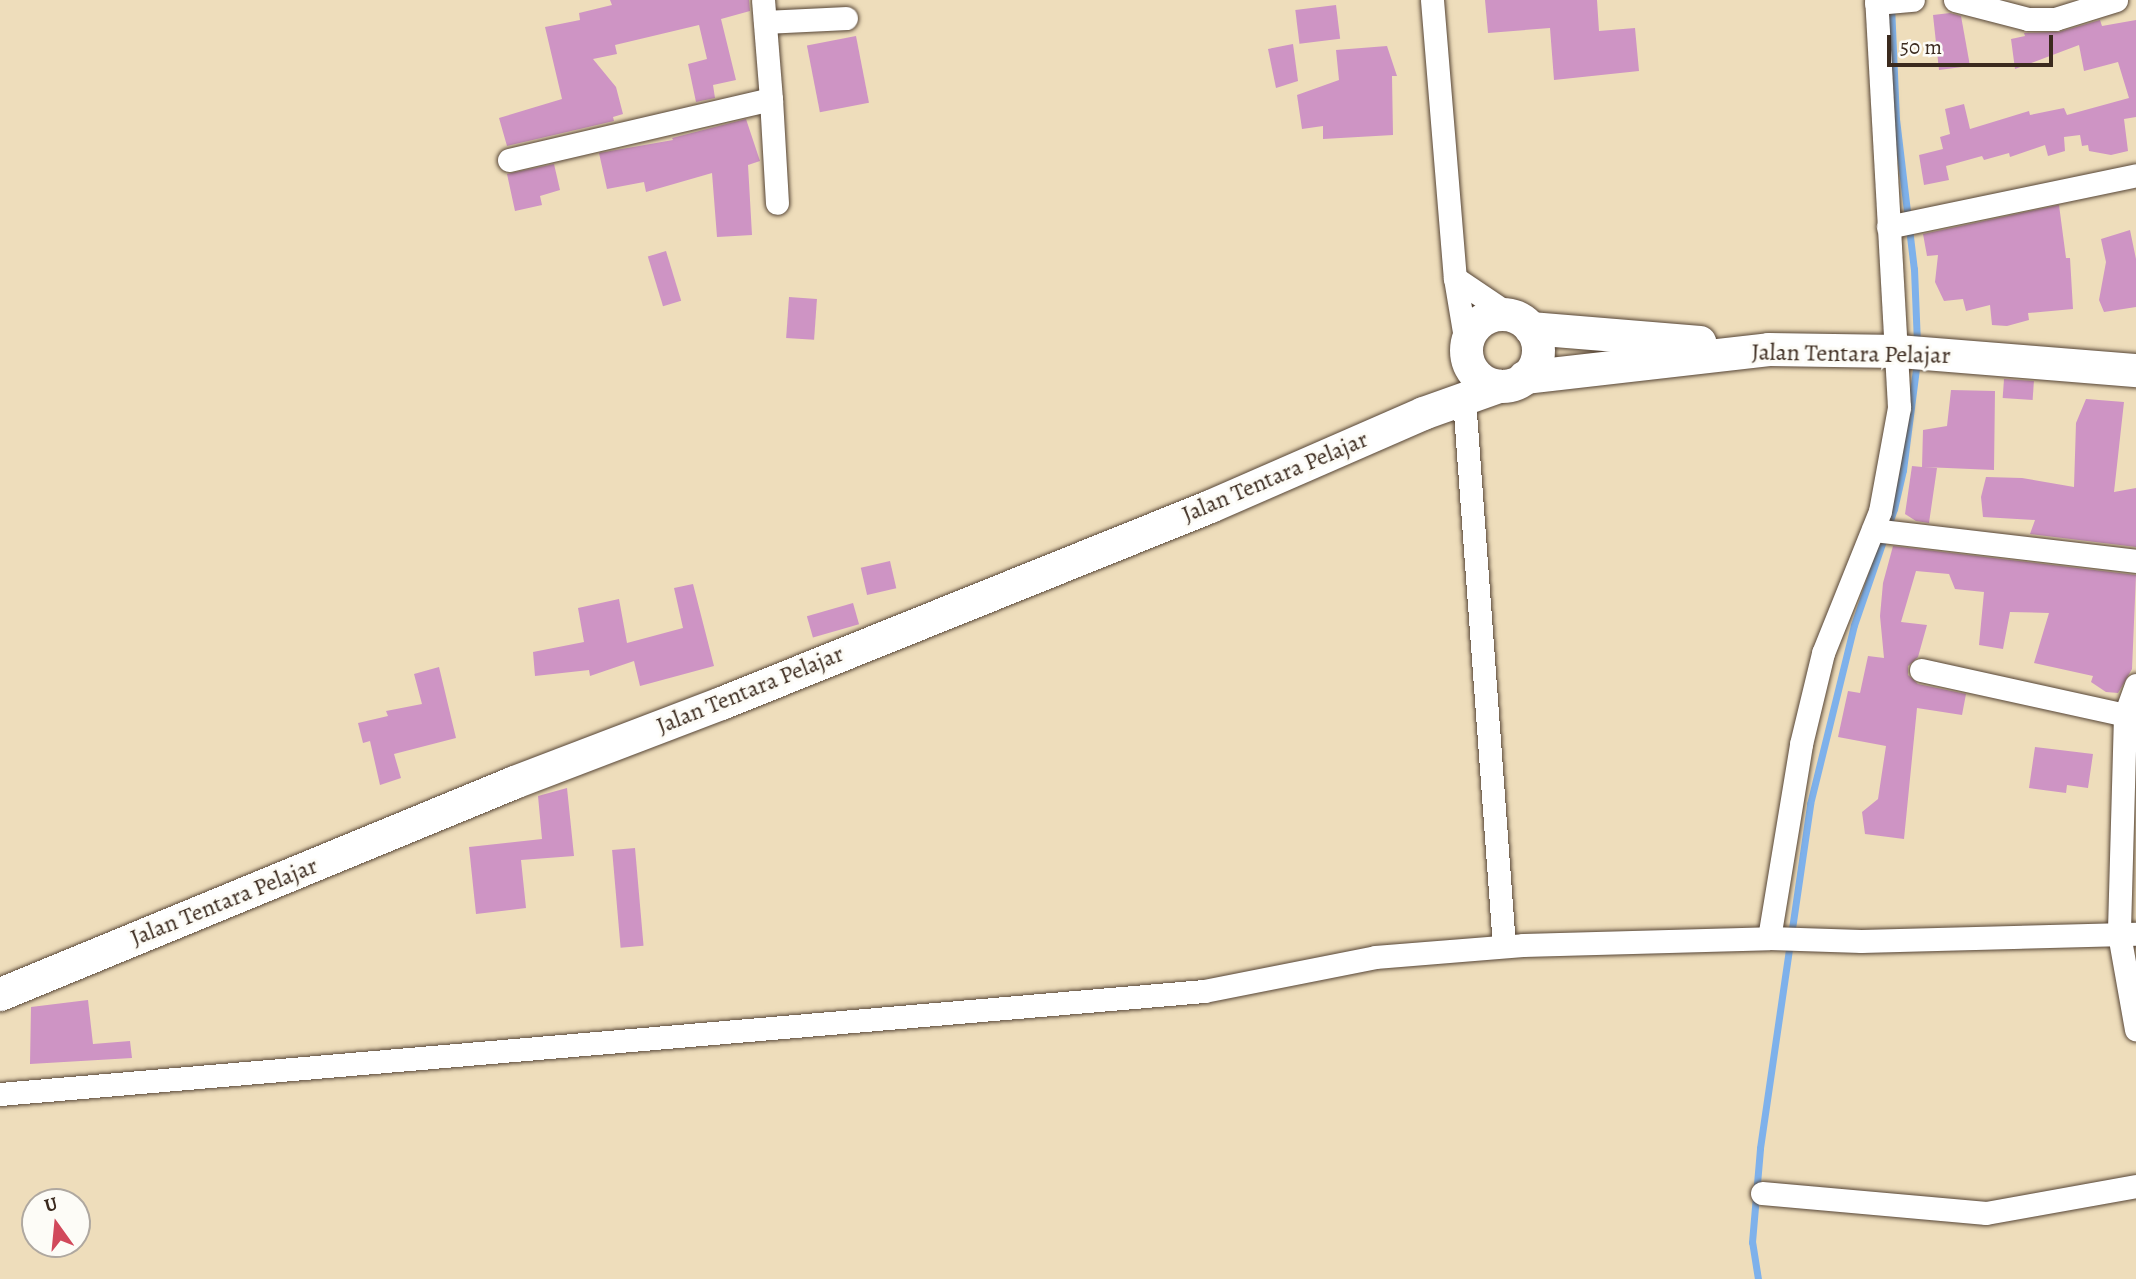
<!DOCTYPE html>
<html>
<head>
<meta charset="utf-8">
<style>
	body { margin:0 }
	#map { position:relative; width:2136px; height:1279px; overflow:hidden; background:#edb; font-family:Alegreya,serif }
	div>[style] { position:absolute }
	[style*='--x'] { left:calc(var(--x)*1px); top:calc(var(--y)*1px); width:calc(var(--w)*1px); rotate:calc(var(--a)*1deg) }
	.stream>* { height:7px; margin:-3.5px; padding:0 3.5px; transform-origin:3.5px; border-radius:3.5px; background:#7eb1eb }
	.building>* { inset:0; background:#ce94c4; transform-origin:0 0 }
	.roads { filter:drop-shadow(0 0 2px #564536) drop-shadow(0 0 2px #564536) }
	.minor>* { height:23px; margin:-11.5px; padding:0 11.5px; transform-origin:11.5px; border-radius:11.5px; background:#fff }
	.highway>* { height:33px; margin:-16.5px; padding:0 16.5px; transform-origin:16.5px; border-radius:16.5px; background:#fff }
	.highway>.ring { margin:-16.5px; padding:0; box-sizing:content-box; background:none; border:33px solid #fff; border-radius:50% }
	span { translate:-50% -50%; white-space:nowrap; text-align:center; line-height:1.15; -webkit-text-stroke:6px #fdfcf7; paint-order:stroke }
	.street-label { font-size:24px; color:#3b2a1e }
	.north { position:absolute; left:21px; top:1188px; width:70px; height:70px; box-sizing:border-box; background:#fdfcf7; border:2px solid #afa8a0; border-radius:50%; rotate:345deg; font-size:19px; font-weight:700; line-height:28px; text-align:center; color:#3b2a1e }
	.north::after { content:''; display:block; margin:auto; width:24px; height:32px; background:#d1495b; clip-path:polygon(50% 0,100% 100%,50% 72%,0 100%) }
	.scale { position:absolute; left:1887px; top:35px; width:166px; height:32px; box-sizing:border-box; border:4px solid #3b2a1e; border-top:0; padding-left:9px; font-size:21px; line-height:24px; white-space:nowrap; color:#3b2a1e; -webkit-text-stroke:5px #fdfcf7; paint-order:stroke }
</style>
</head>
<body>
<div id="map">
	<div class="stream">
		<div style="--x:1891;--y:5;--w:114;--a:87.5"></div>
		<div style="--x:1896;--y:119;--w:151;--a:83.2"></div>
		<div style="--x:1914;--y:269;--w:76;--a:87.7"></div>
		<div style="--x:1758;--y:1279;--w:37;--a:-99"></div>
		<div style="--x:1752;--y:1242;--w:94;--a:-85.1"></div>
		<div style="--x:1760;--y:1148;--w:348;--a:-81.7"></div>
		<div style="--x:1810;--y:804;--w:184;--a:-76.2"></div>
		<div style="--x:1854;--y:625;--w:123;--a:-71"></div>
		<div style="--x:1894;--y:509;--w:40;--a:-77"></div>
		<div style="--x:1903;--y:470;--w:111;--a:-82.7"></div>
	</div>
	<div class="building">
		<div style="clip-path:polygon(610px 0,749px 0,750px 11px,721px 19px,736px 80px,713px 85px,715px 98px,696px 102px,688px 64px,707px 59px,699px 25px,615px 45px,617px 54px,593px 59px,616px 87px,623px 114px,613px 117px,614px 121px,507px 146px,499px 118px,562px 99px,545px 27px,580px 20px,579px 13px,612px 5px)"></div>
		<div style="clip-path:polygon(1485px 0,1597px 0,1599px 31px,1635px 28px,1639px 71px,1554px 80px,1550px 28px,1488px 33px)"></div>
		<div style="left:1336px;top:5px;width:34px;height:41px;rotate:83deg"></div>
		<div style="clip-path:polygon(1950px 13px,1961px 16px,1970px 66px,1939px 70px,1933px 15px)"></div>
		<div style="clip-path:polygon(2100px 20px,2102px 26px,2136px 20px,2136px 117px,2124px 119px,2128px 151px,2111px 155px,2089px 151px,2088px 145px,2082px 146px,2080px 135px,2064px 137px,2065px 151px,2048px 156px,2045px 145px,2010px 157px,2009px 153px,1984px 160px,1982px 156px,1946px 166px,1949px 180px,1924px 185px,1919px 155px,1943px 149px,1940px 137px,1950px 134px,1945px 109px,1964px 104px,1970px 129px,2029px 111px,2030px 115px,2064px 108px,2067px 115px,2129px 98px,2118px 62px,2084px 71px,2079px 45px,2015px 69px,2011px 39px,2025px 36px,2024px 33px,2059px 32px)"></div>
		<div style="left:856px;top:36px;width:68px;height:50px;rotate:79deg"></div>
		<div style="clip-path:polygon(1293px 44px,1298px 81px,1276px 88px,1268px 49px)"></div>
		<div style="clip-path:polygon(1387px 46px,1397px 76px,1392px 76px,1393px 135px,1323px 139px,1323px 126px,1302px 129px,1297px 95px,1339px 80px,1336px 50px)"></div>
		<div style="clip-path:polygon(746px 119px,760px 161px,748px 165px,752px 235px,717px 237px,712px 173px,646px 192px,644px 182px,607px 189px,599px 153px,673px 140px,672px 138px)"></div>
		<div style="clip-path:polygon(554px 164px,560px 190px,540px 196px,542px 205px,515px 211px,507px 174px)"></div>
		<div style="clip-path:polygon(2059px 205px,2066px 258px,2070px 258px,2073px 309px,2028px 313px,2029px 320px,2007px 326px,1992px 325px,1990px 305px,1966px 311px,1963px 299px,1944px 301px,1935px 282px,1938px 255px,1927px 256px,1923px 234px)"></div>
		<div style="clip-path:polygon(2130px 230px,2136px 259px,2136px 307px,2104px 312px,2099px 300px,2106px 262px,2101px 239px)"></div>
		<div style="left:666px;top:251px;width:52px;height:19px;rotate:73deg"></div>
		<div style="left:789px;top:297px;width:28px;height:41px;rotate:4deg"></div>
		<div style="left:2004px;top:379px;width:30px;height:19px;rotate:4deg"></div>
		<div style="clip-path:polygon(1951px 390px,1995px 391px,1994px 470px,1924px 467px,1937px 468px,1929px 523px,1916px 521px,1905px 514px,1912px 466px,1922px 467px,1923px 430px,1947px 426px)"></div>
		<div style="clip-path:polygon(2086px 399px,2124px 402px,2114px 492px,2136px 488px,2136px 547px,2030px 534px,2035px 520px,1983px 517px,1981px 497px,1986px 477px,2022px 478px,2074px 487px,2076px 423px)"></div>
		<div style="clip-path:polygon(1893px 546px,2136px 575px,2132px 669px,2118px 693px,2106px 692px,2091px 682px,2093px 676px,2034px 663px,2049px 613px,2010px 612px,2003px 649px,1979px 645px,1984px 592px,1955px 589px,1949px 574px,1916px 571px,1901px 622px,1927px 625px,1918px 657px,1908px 666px,1908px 675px,1918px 684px,1966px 694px,1962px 715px,1917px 708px,1904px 839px,1865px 834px,1862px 812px,1878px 799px,1886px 746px,1838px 737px,1848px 691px,1860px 693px,1868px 656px,1884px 658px,1880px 616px,1883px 583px)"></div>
		<div style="left:890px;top:561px;width:28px;height:30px;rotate:77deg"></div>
		<div style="clip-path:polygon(693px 584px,714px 666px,640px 686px,634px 661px,590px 676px,589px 670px,535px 676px,533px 652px,584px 642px,578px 608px,619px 599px,627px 643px,683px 628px,674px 588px)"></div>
		<div style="left:853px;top:603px;width:22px;height:48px;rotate:74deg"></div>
		<div style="clip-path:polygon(439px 667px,456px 738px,394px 754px,401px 778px,380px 785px,370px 741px,363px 743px,358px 723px,388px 716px,386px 711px,422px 704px,414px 674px)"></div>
		<div style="clip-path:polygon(2035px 747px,2093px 754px,2088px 788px,2067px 785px,2066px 793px,2029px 788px)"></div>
		<div style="clip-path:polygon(567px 788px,574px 856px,521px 860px,526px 908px,476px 914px,469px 847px,542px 839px,538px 796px)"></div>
		<div style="left:635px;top:848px;width:98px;height:23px;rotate:85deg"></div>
		<div style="clip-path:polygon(88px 1000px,93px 1044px,130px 1041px,132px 1058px,30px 1064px,31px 1007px)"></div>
	</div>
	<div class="roads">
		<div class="minor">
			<div style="--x:1432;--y:0;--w:279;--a:85.3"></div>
			<div style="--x:1455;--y:278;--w:67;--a:80.5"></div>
			<div style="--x:1955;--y:0;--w:75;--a:14.6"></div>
			<div style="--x:2028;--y:19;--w:27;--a:0"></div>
			<div style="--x:2055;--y:19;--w:64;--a:-17.3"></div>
			<div style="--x:1876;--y:3;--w:37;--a:-5"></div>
			<div style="--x:765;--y:22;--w:81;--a:-2.8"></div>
			<div style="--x:771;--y:99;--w:104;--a:86.7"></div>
			<div style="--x:509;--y:160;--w:269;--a:-13.1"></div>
			<div style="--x:771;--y:99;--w:99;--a:-94.6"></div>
			<div style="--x:1888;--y:227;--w:253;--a:-11.8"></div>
			<div style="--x:1455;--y:278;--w:66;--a:33.9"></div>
			<div style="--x:1464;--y:399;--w:548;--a:85.82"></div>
			<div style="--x:1873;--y:530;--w:265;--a:6.7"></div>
			<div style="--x:1921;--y:670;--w:209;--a:12.4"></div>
			<div style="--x:2136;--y:685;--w:32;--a:110"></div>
			<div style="--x:2125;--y:715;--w:219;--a:91.6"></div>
			<div style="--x:2119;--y:934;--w:97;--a:79.9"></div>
			<div style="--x:1769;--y:938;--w:197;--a:-80.6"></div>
			<div style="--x:1801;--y:744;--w:94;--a:-76.4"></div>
			<div style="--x:1823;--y:653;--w:153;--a:-68.1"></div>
			<div style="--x:1880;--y:511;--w:106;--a:-79.6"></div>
			<div style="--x:1899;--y:407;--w:408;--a:-93.2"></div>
			<div style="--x:0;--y:1094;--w:1208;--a:-4.89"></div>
			<div style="--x:1204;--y:991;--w:174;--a:-11.2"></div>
			<div style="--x:1375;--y:957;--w:148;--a:-4.6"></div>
			<div style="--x:1523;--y:945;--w:246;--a:-1.6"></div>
			<div style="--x:1769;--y:938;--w:92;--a:1.9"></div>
			<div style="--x:1861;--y:941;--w:275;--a:-1.5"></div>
			<div style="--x:1762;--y:1193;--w:225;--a:5.1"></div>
			<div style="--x:1986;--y:1213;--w:152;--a:-10.2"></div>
		</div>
		<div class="highway">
			<div class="ring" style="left:1466px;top:314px;width:39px;height:39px"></div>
			<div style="--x:1530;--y:328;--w:170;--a:4.7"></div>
			<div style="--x:1524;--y:377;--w:246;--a:-6.5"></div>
			<div style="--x:1768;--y:349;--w:130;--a:0.9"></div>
			<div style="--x:1898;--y:351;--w:239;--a:4.6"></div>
			<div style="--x:0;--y:994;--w:556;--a:-22.41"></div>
			<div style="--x:514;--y:782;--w:222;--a:-20.9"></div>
			<div style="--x:721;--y:703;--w:527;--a:-21.94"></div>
			<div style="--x:1210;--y:506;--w:232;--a:-23.6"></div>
			<div style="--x:1423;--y:413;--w:81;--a:-19.6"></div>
		</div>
	</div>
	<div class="street-label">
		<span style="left:1851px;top:354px;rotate:1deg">Jalan Tentara Pelajar</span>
		<span style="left:1275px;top:477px;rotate:-23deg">Jalan Tentara Pelajar</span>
		<span style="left:750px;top:690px;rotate:-22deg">Jalan Tentara Pelajar</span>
		<span style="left:224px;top:902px;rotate:-22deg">Jalan Tentara Pelajar</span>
	</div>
	<div class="north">U</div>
	<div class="scale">50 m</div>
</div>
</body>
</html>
